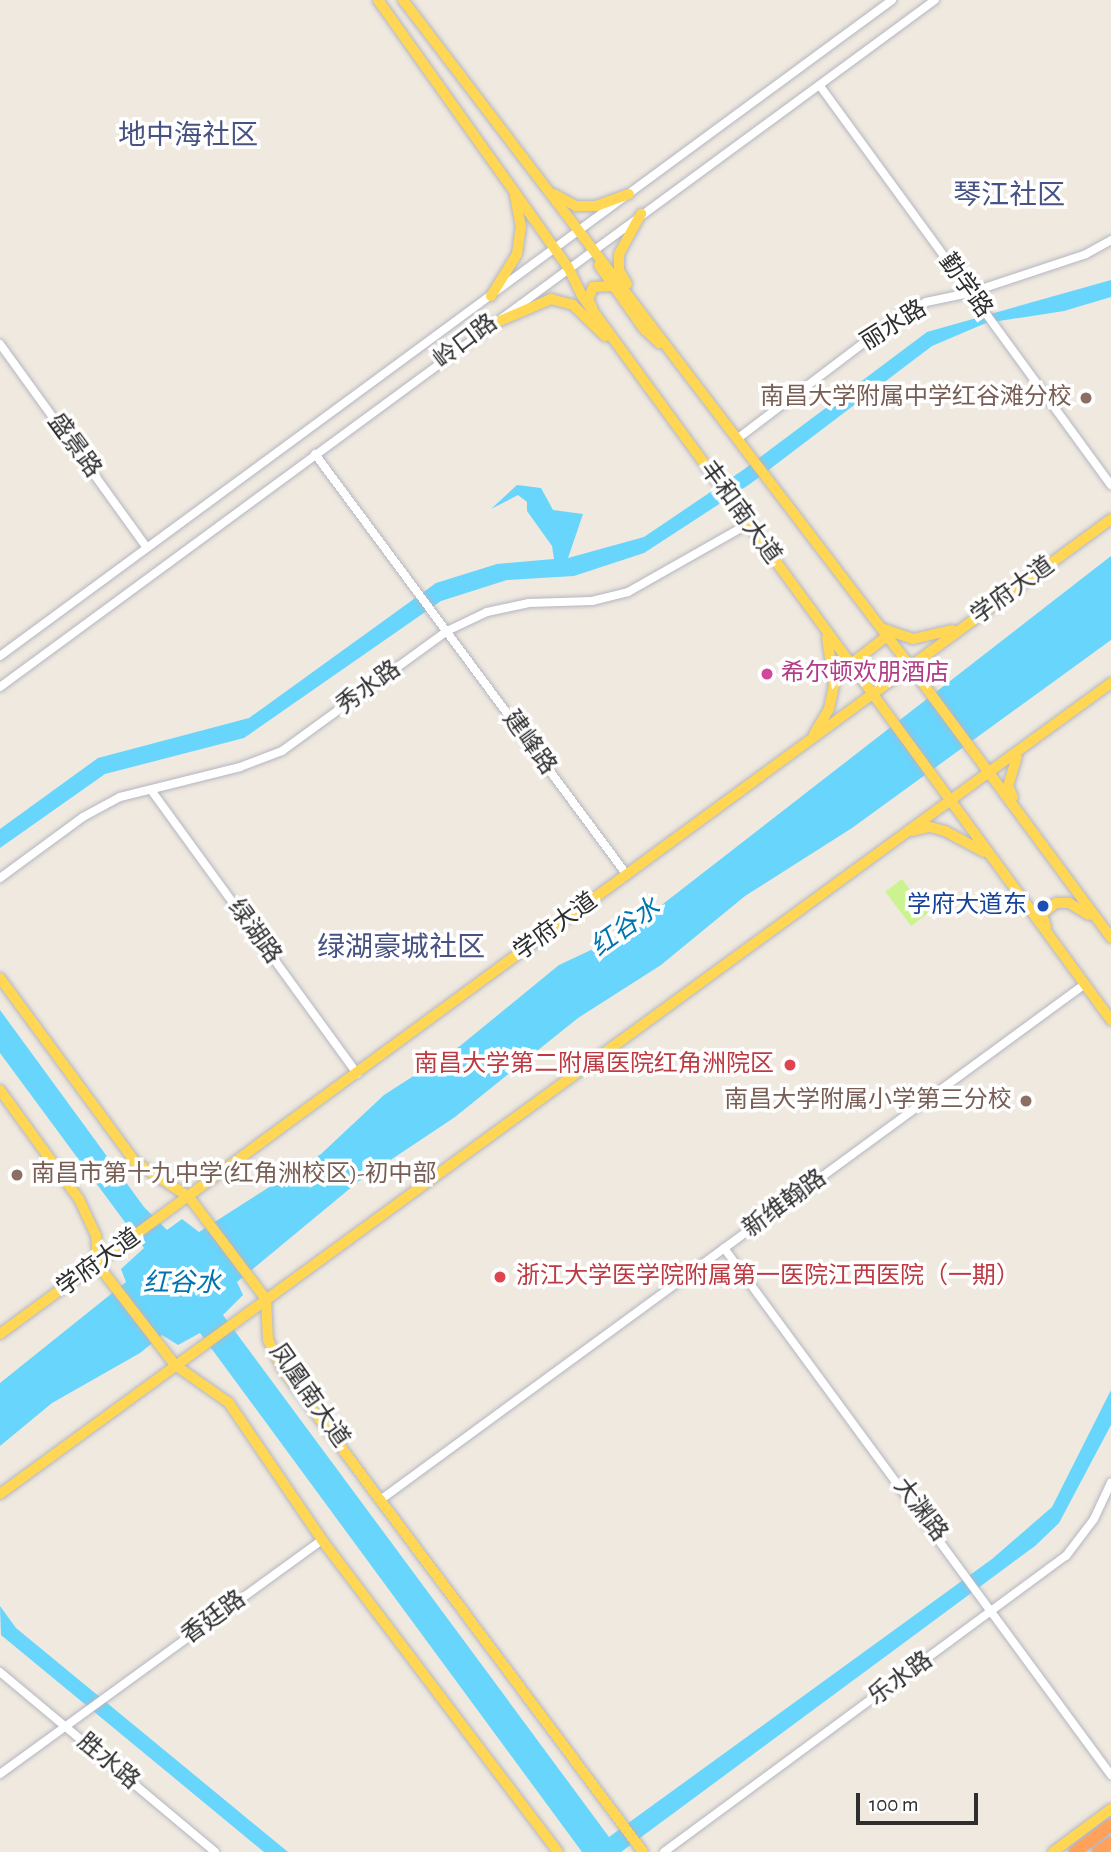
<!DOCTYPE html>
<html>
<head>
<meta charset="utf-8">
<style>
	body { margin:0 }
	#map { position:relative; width:1111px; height:1852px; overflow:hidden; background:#f0e9df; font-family:"Alegreya Sans","Noto Sans SC",sans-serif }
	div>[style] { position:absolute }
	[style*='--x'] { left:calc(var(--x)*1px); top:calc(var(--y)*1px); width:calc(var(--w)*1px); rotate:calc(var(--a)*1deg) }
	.pitch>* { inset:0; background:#cbf491; transform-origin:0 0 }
	.water>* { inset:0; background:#68d5fc }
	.roads { filter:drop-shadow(0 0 2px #b3b6c2) drop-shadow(0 0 2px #b3b6c2) }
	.minor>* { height:8px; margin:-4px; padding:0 4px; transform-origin:4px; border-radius:4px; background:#fff }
	.major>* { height:10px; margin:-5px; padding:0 5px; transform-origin:5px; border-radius:5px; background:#ffd755 }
	.highway>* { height:12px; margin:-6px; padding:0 6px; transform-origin:6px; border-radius:6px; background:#ffa15b }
	.dots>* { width:19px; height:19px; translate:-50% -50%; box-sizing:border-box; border:4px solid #fff; border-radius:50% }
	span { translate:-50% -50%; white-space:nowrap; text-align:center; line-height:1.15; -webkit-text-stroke:7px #fff; paint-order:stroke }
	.street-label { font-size:24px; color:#2e2e2e }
	.education-label { font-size:24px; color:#785e54 }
	.right { translate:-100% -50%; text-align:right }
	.left { translate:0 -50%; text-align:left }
	.hotel-label { font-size:24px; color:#b23c85 }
	.transit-label { font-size:24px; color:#164399 }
	.health-label { font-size:24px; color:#be3a42 }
	.water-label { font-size:26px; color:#0074af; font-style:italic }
	.quarter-label { font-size:28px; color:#485384 }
	.scale { position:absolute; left:856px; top:1793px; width:122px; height:32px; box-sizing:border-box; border:4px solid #2e2e2e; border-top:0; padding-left:9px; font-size:21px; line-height:24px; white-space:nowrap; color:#2e2e2e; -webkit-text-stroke:5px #fff; paint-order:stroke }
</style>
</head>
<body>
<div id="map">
	<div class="pitch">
		<div style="left:902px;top:879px;width:43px;height:21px;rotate:53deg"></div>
	</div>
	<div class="water">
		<div style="clip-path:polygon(1111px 280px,1111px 297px,1064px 311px,986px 323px,932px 346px,750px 484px,644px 553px,574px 576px,507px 580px,441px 601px,244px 738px,105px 774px,0 848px,0 829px,98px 758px,249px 718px,436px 583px,497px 564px,554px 559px,552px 546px,527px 511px,527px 502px,518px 495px,491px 509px,517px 485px,541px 488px,553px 510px,583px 514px,568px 558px,644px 537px,743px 470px,927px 332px)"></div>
		<div style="clip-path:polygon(1111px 556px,1111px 640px,852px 828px,745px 896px,661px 965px,578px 1018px,455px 1117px,359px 1181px,237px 1282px,243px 1295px,223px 1315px,609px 1837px,992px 1559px,1052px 1507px,1111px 1390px,1111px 1425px,1059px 1523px,1035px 1546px,621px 1852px,582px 1852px,200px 1333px,178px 1345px,162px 1335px,140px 1353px,52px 1403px,0 1446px,0 1383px,126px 1282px,121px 1269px,144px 1248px,0 1053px,0 1010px,144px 1207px,167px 1230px,182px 1219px,199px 1232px,321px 1154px,384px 1095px,460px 1046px,559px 965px,623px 935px)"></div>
		<div style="clip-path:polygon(0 1606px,16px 1628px,288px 1852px,264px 1852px,1px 1635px)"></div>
	</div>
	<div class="roads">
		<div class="minor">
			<div style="--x:820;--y:86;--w:494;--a:53.9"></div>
			<div style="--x:0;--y:344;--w:251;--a:54.2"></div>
			<div style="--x:737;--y:439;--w:202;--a:-37.2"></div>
			<div style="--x:898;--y:317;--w:32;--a:-28"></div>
			<div style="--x:926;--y:302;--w:44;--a:-11.8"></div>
			<div style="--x:969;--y:293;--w:123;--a:-18.4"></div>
			<div style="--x:1086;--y:254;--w:29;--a:-29"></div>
			<div style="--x:315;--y:454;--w:524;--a:53.46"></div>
			<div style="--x:0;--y:656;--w:1107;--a:-36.33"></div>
			<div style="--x:0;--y:687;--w:1160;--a:-36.31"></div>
			<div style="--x:151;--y:790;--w:351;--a:54"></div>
			<div style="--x:0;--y:878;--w:103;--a:-36.3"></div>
			<div style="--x:83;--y:817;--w:42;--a:-28.4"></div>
			<div style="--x:120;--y:797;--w:124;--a:-14"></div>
			<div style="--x:240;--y:767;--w:45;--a:-20.9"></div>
			<div style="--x:282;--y:751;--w:204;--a:-36"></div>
			<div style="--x:447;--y:631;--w:44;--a:-25.4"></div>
			<div style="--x:487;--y:612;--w:43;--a:-12.1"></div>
			<div style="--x:529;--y:603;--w:63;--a:-1.8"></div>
			<div style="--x:592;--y:601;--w:37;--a:-14"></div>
			<div style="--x:628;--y:592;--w:138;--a:-29.5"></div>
			<div style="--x:724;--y:1248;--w:654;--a:53.71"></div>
			<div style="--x:383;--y:1498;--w:870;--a:-36.21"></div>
			<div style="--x:0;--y:1672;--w:280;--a:39.9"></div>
			<div style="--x:0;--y:1774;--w:398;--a:-36"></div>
			<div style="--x:664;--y:1852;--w:499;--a:-36.4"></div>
			<div style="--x:1066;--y:1556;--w:46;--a:-52.9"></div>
			<div style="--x:1094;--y:1519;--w:40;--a:-65"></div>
		</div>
		<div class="major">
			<div style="--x:378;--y:0;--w:328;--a:54.6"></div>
			<div style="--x:568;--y:267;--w:32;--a:64"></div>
			<div style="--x:582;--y:296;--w:897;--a:53.85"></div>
			<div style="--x:403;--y:0;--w:837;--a:52.72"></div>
			<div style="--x:910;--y:666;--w:338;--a:53.5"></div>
			<div style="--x:554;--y:194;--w:25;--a:29"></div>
			<div style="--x:576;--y:206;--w:20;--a:0"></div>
			<div style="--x:596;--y:206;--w:35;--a:-20"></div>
			<div style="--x:599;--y:265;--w:78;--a:54.9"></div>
			<div style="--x:644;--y:329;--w:21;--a:43"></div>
			<div style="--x:627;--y:284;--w:16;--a:-120"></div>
			<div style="--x:619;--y:270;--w:16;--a:-90"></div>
			<div style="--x:619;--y:254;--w:46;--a:-61.2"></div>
			<div style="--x:491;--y:296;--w:49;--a:-58.2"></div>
			<div style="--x:517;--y:254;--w:27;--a:-82"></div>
			<div style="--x:521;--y:227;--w:32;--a:-101"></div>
			<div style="--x:592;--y:307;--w:8;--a:-120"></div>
			<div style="--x:588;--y:300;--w:14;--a:-69"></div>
			<div style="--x:593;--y:287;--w:20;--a:-3"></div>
			<div style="--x:488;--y:326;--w:69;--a:-23.2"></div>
			<div style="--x:551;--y:299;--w:23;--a:15"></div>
			<div style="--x:573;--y:305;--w:45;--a:44.1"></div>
			<div style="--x:884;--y:629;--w:31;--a:19"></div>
			<div style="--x:913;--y:639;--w:40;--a:-13"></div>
			<div style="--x:851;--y:664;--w:46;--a:-37.9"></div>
			<div style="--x:814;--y:734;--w:29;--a:-59"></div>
			<div style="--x:829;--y:709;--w:24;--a:-78"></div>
			<div style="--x:834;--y:686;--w:49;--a:-98.1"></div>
			<div style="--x:1013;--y:797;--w:12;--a:-114"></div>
			<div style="--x:1008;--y:786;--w:30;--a:-73"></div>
			<div style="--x:912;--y:831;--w:18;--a:-13"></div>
			<div style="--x:930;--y:827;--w:16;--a:15"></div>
			<div style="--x:945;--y:831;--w:44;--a:28.3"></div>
			<div style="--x:1046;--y:927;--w:14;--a:-107"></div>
			<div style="--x:1042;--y:914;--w:18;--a:-38"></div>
			<div style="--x:1056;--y:903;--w:13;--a:0"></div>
			<div style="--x:1069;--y:903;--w:23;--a:31"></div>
			<div style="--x:0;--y:978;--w:228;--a:53.7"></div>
			<div style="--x:135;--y:1162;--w:64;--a:32.9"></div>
			<div style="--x:189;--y:1197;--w:128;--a:53"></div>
			<div style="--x:266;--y:1299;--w:41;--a:87.2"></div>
			<div style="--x:268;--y:1340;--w:35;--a:63"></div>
			<div style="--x:284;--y:1371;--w:600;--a:53.26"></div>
			<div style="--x:0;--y:1090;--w:135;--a:54.1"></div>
			<div style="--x:79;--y:1199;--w:40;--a:65"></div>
			<div style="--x:96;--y:1235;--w:30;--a:86"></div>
			<div style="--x:98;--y:1265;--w:126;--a:52.4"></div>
			<div style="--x:175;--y:1365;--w:66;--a:35.1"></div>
			<div style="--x:229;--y:1403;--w:166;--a:55.8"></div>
			<div style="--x:322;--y:1540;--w:391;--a:52.9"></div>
			<div style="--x:0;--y:1334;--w:1378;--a:-36.26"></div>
			<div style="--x:0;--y:1494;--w:1376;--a:-36.13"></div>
			<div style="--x:1053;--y:1852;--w:72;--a:-36.6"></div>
		</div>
		<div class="highway">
			<div style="--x:1075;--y:1852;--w:45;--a:-36.9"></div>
			<div style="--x:1098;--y:1852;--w:16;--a:-35"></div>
		</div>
	</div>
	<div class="dots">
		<div style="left:1086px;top:398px;background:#8d6e63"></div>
		<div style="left:767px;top:674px;background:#d1479c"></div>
		<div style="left:1043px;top:906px;background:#1a4fb4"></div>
		<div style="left:790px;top:1065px;background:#e0444e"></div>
		<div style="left:1026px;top:1101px;background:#8d6e63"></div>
		<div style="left:17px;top:1175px;background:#8d6e63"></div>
		<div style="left:500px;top:1277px;background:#e0444e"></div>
	</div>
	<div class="street-label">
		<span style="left:965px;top:286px;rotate:54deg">勤学路</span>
		<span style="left:894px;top:326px;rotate:-32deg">丽水路</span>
		<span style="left:466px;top:342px;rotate:-37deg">岭口路</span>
		<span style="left:74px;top:446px;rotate:54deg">盛景路</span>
		<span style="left:740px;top:513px;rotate:54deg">丰和南大道</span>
		<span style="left:1013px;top:591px;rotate:-36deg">学府大道</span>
		<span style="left:369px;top:688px;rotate:-36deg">秀水路</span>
		<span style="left:529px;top:743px;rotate:54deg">建峰路</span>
		<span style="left:556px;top:927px;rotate:-36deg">学府大道</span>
		<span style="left:254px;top:932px;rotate:54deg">绿湖路</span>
		<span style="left:785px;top:1204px;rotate:-36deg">新维翰路</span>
		<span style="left:99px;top:1263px;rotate:-36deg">学府大道</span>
		<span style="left:309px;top:1396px;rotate:55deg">凤凰南大道</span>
		<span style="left:920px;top:1510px;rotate:53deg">大渊路</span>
		<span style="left:214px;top:1618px;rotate:-36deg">香廷路</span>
		<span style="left:901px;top:1679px;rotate:-36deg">乐水路</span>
		<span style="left:108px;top:1762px;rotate:40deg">胜水路</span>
	</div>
	<div class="education-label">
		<span class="right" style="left:1072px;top:398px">南昌大学附属中学红谷滩分校</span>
		<span class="right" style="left:1012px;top:1101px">南昌大学附属小学第三分校</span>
		<span class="left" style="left:31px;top:1175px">南昌市第十九中学(红角洲校区)-初中部</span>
	</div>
	<div class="hotel-label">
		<span class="left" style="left:781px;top:674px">希尔顿欢朋酒店</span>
	</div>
	<div class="transit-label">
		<span class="right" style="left:1027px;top:906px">学府大道东</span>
	</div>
	<div class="health-label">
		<span class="right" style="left:774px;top:1065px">南昌大学第二附属医院红角洲院区</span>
		<span class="left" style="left:516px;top:1277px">浙江大学医学院附属第一医院江西医院（一期）</span>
	</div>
	<div class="water-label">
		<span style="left:626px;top:928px;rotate:-36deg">红谷水</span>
		<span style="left:182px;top:1284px">红谷水</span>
	</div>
	<div class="quarter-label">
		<span style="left:188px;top:136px">地中海社区</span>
		<span style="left:1009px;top:196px">琴江社区</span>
		<span style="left:401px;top:948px">绿湖豪城社区</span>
	</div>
	<div class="scale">100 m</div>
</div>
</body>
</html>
